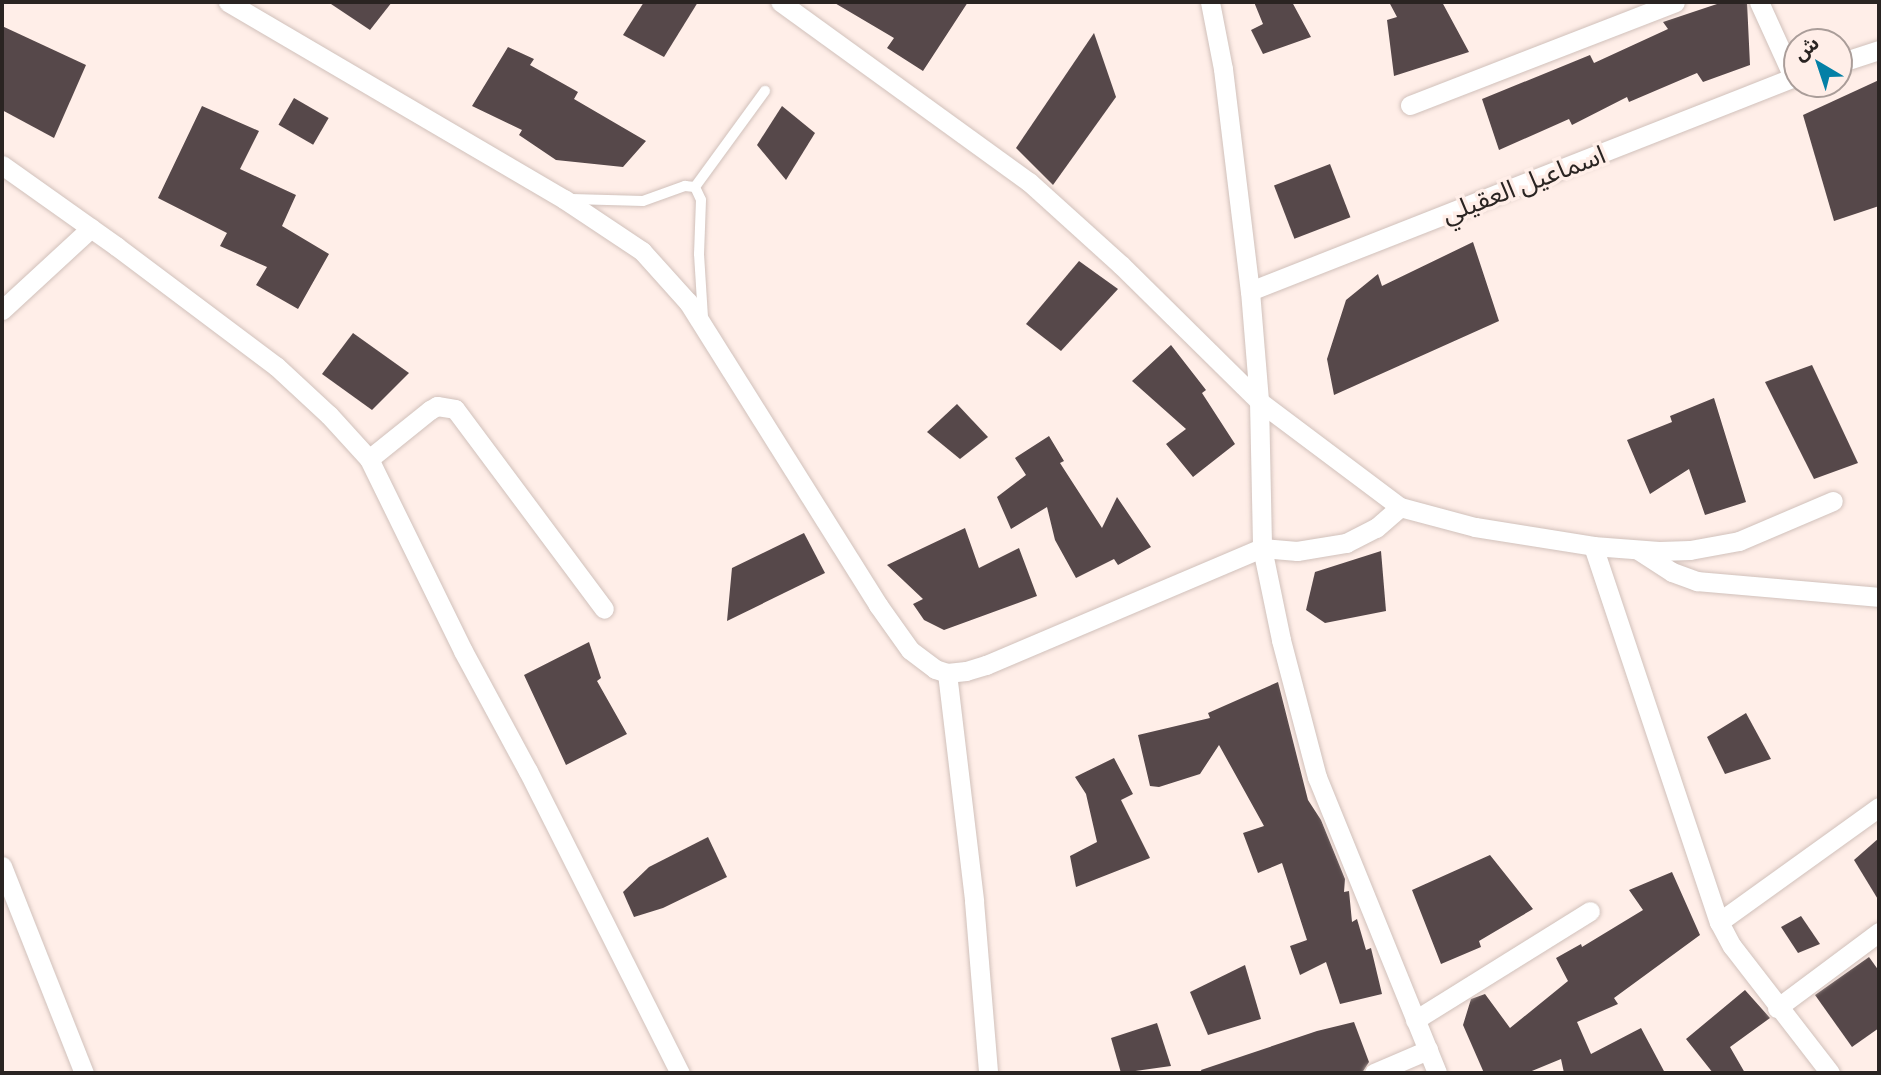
<!DOCTYPE html>
<html>
<head>
<meta charset="utf-8">
<style>
	body { margin:0 }
	#map { position:relative; width:1881px; height:1075px; overflow:hidden; background:#ffeee8; font-family:"Exo 2","Noto Sans Arabic",sans-serif }
	div>[style] { position:absolute }
	[style*='--x'] { left:calc(var(--x)*1px); top:calc(var(--y)*1px); width:calc(var(--w)*1px); rotate:calc(var(--a)*1deg) }
	.building>* { inset:0; background:#56484a; transform-origin:0 0 }
	.roads { filter:drop-shadow(0 0 2px #d1c1bb) drop-shadow(0 0 2px #d1c1bb) }
	.lane>* { height:10px; margin:-5px; padding:0 5px; transform-origin:5px; border-radius:5px; background:#fff }
	.street>* { height:19px; margin:-9.5px; padding:0 9.5px; transform-origin:9.5px; border-radius:9.5px; background:#fff }
	span { translate:-50% -50%; white-space:nowrap; text-align:center; line-height:1.15; -webkit-text-stroke:7px #ffeee8; paint-order:stroke }
	.street-label { font-size:26px; color:#2a2422 }
	.frame { position:absolute; inset:0; border:4px solid #2a2422; pointer-events:none }
	.north { position:absolute; left:1783px; top:28px; width:70px; height:70px; box-sizing:border-box; background:#ffeee8; border:2px solid #aa9d99; border-radius:50%; rotate:321deg; font-size:19px; font-weight:700; line-height:28px; text-align:center; color:#2a2422 }
	.north::after { content:''; display:block; margin:auto; width:24px; height:32px; background:#0480a6; clip-path:polygon(50% 0,100% 100%,50% 72%,0 100%) }
</style>
</head>
<body>
<div id="map">
	<div class="building">
		<div style="clip-path:polygon(328px 2px,392px 2px,370px 30px)"></div>
		<div style="clip-path:polygon(644px 2px,698px 2px,664px 57px,623px 35px)"></div>
		<div style="clip-path:polygon(833px 2px,968px 2px,923px 71px,887px 48px,894px 38px)"></div>
		<div style="clip-path:polygon(1254px 2px,1292px 2px,1311px 37px,1263px 54px,1251px 30px,1263px 24px)"></div>
		<div style="clip-path:polygon(1389px 2px,1442px 2px,1469px 52px,1394px 76px,1387px 20px,1397px 17px)"></div>
		<div style="clip-path:polygon(1723px 2px,1747px 2px,1750px 65px,1703px 82px,1697px 73px,1629px 102px,1627px 97px,1572px 125px,1569px 119px,1499px 150px,1482px 99px,1590px 55px,1594px 63px,1668px 29px,1663px 22px)"></div>
		<div style="clip-path:polygon(2px 26px,86px 65px,54px 138px,2px 110px)"></div>
		<div style="clip-path:polygon(1094px 33px,1116px 97px,1053px 185px,1016px 148px)"></div>
		<div style="clip-path:polygon(508px 47px,534px 59px,530px 65px,578px 92px,574px 99px,646px 141px,623px 167px,556px 160px,519px 135px,522px 130px,472px 106px)"></div>
		<div style="clip-path:polygon(1879px 80px,1879px 206px,1834px 221px,1803px 115px)"></div>
		<div style="left:294px;top:98px;width:40px;height:31px;rotate:30deg"></div>
		<div style="clip-path:polygon(202px 106px,259px 131px,240px 169px,296px 195px,282px 226px,329px 254px,298px 309px,256px 285px,267px 267px,220px 246px,227px 233px,158px 198px)"></div>
		<div style="clip-path:polygon(782px 106px,815px 133px,786px 180px,757px 145px)"></div>
		<div style="left:1330px;top:164px;width:57px;height:60px;rotate:69deg"></div>
		<div style="clip-path:polygon(1473px 242px,1499px 321px,1334px 395px,1327px 359px,1346px 300px,1378px 274px,1382px 286px)"></div>
		<div style="clip-path:polygon(1079px 261px,1118px 289px,1061px 351px,1026px 324px)"></div>
		<div style="clip-path:polygon(353px 333px,409px 373px,372px 410px,322px 374px)"></div>
		<div style="clip-path:polygon(1171px 345px,1206px 390px,1202px 393px,1235px 444px,1193px 477px,1166px 444px,1186px 429px,1132px 381px)"></div>
		<div style="clip-path:polygon(1812px 365px,1858px 463px,1814px 479px,1765px 382px)"></div>
		<div style="clip-path:polygon(1714px 398px,1746px 502px,1705px 515px,1689px 469px,1650px 494px,1627px 440px,1672px 422px,1670px 416px)"></div>
		<div style="clip-path:polygon(957px 404px,988px 437px,960px 459px,927px 432px)"></div>
		<div style="clip-path:polygon(1049px 436px,1064px 461px,1060px 463px,1102px 528px,1117px 497px,1151px 547px,1118px 565px,1114px 559px,1076px 578px,1055px 540px,1047px 507px,1011px 529px,997px 497px,1026px 475px,1015px 458px)"></div>
		<div style="clip-path:polygon(965px 528px,979px 568px,1019px 548px,1037px 596px,944px 630px,924px 620px,913px 604px,923px 599px,887px 565px)"></div>
		<div style="clip-path:polygon(804px 533px,825px 573px,727px 621px,732px 568px)"></div>
		<div style="clip-path:polygon(1381px 551px,1386px 611px,1325px 623px,1306px 610px,1315px 572px)"></div>
		<div style="clip-path:polygon(589px 642px,601px 678px,597px 681px,627px 734px,566px 765px,524px 675px)"></div>
		<div style="clip-path:polygon(1278px 682px,1308px 800px,1321px 820px,1345px 879px,1344px 892px,1349px 891px,1352px 922px,1357px 919px,1366px 950px,1371px 948px,1382px 994px,1340px 1004px,1326px 962px,1300px 975px,1290px 946px,1307px 940px,1282px 863px,1258px 873px,1243px 833px,1264px 826px,1219px 745px,1200px 774px,1159px 787px,1150px 786px,1138px 735px,1210px 718px,1208px 713px)"></div>
		<div style="clip-path:polygon(1746px 713px,1771px 759px,1725px 774px,1707px 737px)"></div>
		<div style="clip-path:polygon(1114px 758px,1133px 794px,1121px 800px,1150px 858px,1076px 887px,1070px 856px,1097px 842px,1086px 794px,1075px 777px)"></div>
		<div style="clip-path:polygon(708px 837px,727px 877px,663px 908px,634px 917px,623px 892px,649px 867px)"></div>
		<div style="clip-path:polygon(1879px 838px,1879px 901px,1854px 860px)"></div>
		<div style="clip-path:polygon(1490px 855px,1533px 909px,1479px 941px,1481px 947px,1441px 964px,1412px 890px)"></div>
		<div style="clip-path:polygon(1672px 872px,1700px 935px,1614px 998px,1618px 1004px,1577px 1022px,1591px 1054px,1641px 1028px,1665px 1073px,1564px 1073px,1561px 1059px,1527px 1073px,1484px 1073px,1463px 1025px,1471px 999px,1485px 994px,1510px 1028px,1568px 981px,1556px 958px,1581px 944px,1582px 947px,1643px 910px,1629px 890px)"></div>
		<div style="clip-path:polygon(1801px 916px,1820px 944px,1798px 953px,1781px 927px)"></div>
		<div style="clip-path:polygon(1869px 957px,1879px 971px,1879px 1028px,1852px 1047px,1815px 995px)"></div>
		<div style="clip-path:polygon(1245px 965px,1261px 1019px,1208px 1035px,1190px 992px)"></div>
		<div style="clip-path:polygon(1745px 990px,1770px 1018px,1730px 1047px,1745px 1073px,1713px 1073px,1686px 1039px)"></div>
		<div style="clip-path:polygon(1354px 1022px,1369px 1062px,1362px 1073px,1202px 1073px,1201px 1070px,1317px 1031px)"></div>
		<div style="clip-path:polygon(1157px 1023px,1171px 1066px,1121px 1073px,1111px 1038px)"></div>
	</div>
	<div class="roads">
		<div class="lane">
			<div style="--x:695;--y:187;--w:119;--a:-53.9"></div>
			<div style="--x:572;--y:199;--w:71;--a:1.6"></div>
			<div style="--x:643;--y:201;--w:45;--a:-19.7"></div>
			<div style="--x:685;--y:186;--w:10;--a:6"></div>
			<div style="--x:695;--y:187;--w:14;--a:65"></div>
			<div style="--x:701;--y:200;--w:54;--a:92.1"></div>
			<div style="--x:699;--y:254;--w:63;--a:86.4"></div>
		</div>
		<div class="street">
			<div style="--x:228;--y:2;--w:389;--a:30.4"></div>
			<div style="--x:564;--y:199;--w:94;--a:33.7"></div>
			<div style="--x:642;--y:251;--w:69;--a:48"></div>
			<div style="--x:688;--y:302;--w:358;--a:57.9"></div>
			<div style="--x:878;--y:605;--w:55;--a:54.6"></div>
			<div style="--x:910;--y:650;--w:31;--a:37"></div>
			<div style="--x:935;--y:669;--w:13;--a:18"></div>
			<div style="--x:947;--y:673;--w:19;--a:-6"></div>
			<div style="--x:966;--y:671;--w:21;--a:-17"></div>
			<div style="--x:986;--y:665;--w:300;--a:-23"></div>
			<div style="--x:1262;--y:548;--w:35;--a:5"></div>
			<div style="--x:1297;--y:551;--w:50;--a:-9.3"></div>
			<div style="--x:1346;--y:543;--w:34;--a:-27"></div>
			<div style="--x:1376;--y:528;--w:32;--a:-41"></div>
			<div style="--x:1400;--y:507;--w:176;--a:-143.1"></div>
			<div style="--x:1259;--y:401;--w:194;--a:-135.4"></div>
			<div style="--x:1121;--y:265;--w:124;--a:-137.9"></div>
			<div style="--x:1029;--y:182;--w:307;--a:-144.1"></div>
			<div style="--x:1210;--y:2;--w:68;--a:79"></div>
			<div style="--x:1223;--y:69;--w:224;--a:83.1"></div>
			<div style="--x:1250;--y:291;--w:110;--a:85.3"></div>
			<div style="--x:1259;--y:401;--w:147;--a:88.8"></div>
			<div style="--x:1262;--y:548;--w:94;--a:78.3"></div>
			<div style="--x:1281;--y:640;--w:142;--a:75.3"></div>
			<div style="--x:1317;--y:777;--w:319;--a:67.9"></div>
			<div style="--x:1759;--y:2;--w:82;--a:65.6"></div>
			<div style="--x:1839;--y:63;--w:42;--a:-18"></div>
			<div style="--x:1410;--y:105;--w:284;--a:-21.2"></div>
			<div style="--x:2;--y:165;--w:140;--a:35.4"></div>
			<div style="--x:116;--y:246;--w:200;--a:36.9"></div>
			<div style="--x:276;--y:366;--w:72;--a:42.8"></div>
			<div style="--x:329;--y:415;--w:59;--a:47.7"></div>
			<div style="--x:369;--y:459;--w:214;--a:63.9"></div>
			<div style="--x:463;--y:651;--w:136;--a:61.6"></div>
			<div style="--x:528;--y:771;--w:338;--a:63.3"></div>
			<div style="--x:1250;--y:291;--w:588;--a:-21.46"></div>
			<div style="--x:2;--y:310;--w:121;--a:-42.7"></div>
			<div style="--x:369;--y:459;--w:78;--a:-38.8"></div>
			<div style="--x:430;--y:410;--w:8;--a:-30"></div>
			<div style="--x:437;--y:406;--w:18;--a:9"></div>
			<div style="--x:455;--y:409;--w:249;--a:53.3"></div>
			<div style="--x:1400;--y:507;--w:78;--a:14.9"></div>
			<div style="--x:1475;--y:527;--w:120;--a:9.1"></div>
			<div style="--x:1593;--y:546;--w:66;--a:4.3"></div>
			<div style="--x:1659;--y:551;--w:31;--a:-2"></div>
			<div style="--x:1690;--y:550;--w:50;--a:-10.4"></div>
			<div style="--x:1739;--y:541;--w:102;--a:-23.1"></div>
			<div style="--x:1593;--y:546;--w:397;--a:71.5"></div>
			<div style="--x:1719;--y:922;--w:27;--a:62"></div>
			<div style="--x:1732;--y:946;--w:160;--a:52.3"></div>
			<div style="--x:1638;--y:550;--w:40;--a:32.9"></div>
			<div style="--x:1672;--y:572;--w:27;--a:20"></div>
			<div style="--x:1697;--y:581;--w:183;--a:5"></div>
			<div style="--x:947;--y:673;--w:230;--a:83.2"></div>
			<div style="--x:974;--y:901;--w:173;--a:85.3"></div>
			<div style="--x:2;--y:866;--w:223;--a:68.4"></div>
			<div style="--x:1719;--y:922;--w:197;--a:-35.7"></div>
			<div style="--x:1777;--y:1008;--w:127;--a:-36.7"></div>
			<div style="--x:1415;--y:1020;--w:206;--a:-31.9"></div>
			<div style="--x:1374;--y:1073;--w:59;--a:-23.1"></div>
		</div>
	</div>
	<div class="street-label">
		<span style="left:1523px;top:183px;rotate:-21deg">اسماعيل العقيلي</span>
	</div>
	<div class="frame"></div>
	<div class="north">ش</div>
</div>
</body>
</html>
